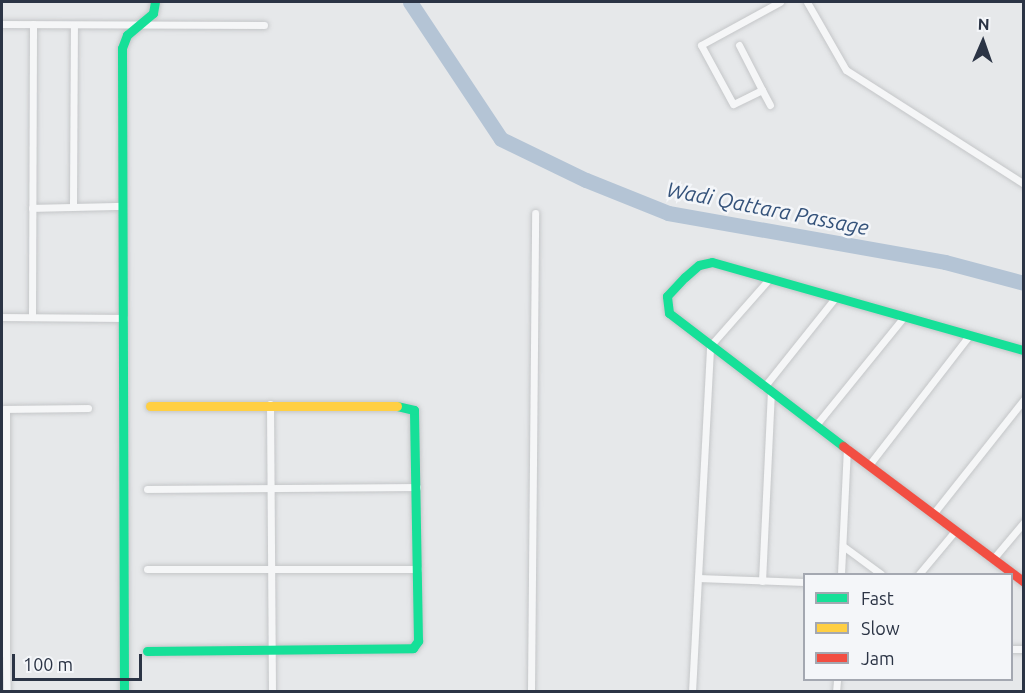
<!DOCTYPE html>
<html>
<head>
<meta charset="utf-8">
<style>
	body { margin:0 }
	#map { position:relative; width:1025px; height:693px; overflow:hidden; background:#e6e8ea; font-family:Ubuntu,sans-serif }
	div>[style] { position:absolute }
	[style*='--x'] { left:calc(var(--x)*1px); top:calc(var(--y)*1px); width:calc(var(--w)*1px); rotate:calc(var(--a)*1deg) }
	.river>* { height:15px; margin:-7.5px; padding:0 7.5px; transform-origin:7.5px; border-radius:7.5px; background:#b4c4d5 }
	.roads { filter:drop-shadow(0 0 2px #c4c6c8) drop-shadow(0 0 2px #c4c6c8) }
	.street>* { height:7px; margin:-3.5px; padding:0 3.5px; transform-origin:3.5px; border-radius:3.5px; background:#f5f6f7 }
	.fast>* { height:9px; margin:-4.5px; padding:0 4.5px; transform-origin:4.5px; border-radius:4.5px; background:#16e098 }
	.slow>* { height:9px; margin:-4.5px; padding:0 4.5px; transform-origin:4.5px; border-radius:4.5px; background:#ffcf43 }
	.jam>* { height:9px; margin:-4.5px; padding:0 4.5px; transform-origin:4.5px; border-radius:4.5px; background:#f24e42 }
	span { translate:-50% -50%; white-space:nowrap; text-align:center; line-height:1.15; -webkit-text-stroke:5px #f4f6f9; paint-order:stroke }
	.water-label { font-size:21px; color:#34527a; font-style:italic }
	.frame { position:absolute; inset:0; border:3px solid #2b3445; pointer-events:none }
	.legend { position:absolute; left:803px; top:573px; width:210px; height:108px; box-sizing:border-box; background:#f4f6f9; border:2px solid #a4a8b1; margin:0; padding:8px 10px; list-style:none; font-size:18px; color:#2b3445 }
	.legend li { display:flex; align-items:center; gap:12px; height:30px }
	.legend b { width:30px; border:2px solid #a4a8b1 }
	.north { position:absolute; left:953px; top:12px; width:60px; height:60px; -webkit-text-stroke:4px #f4f6f9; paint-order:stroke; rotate:2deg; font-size:16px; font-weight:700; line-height:24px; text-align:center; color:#2b3445 }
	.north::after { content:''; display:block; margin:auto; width:21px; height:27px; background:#2b3445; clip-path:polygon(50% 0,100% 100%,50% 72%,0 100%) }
	.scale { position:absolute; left:12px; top:654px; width:130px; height:27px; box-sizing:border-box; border:3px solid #2b3445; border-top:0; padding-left:8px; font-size:18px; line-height:21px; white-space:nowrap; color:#2b3445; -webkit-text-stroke:4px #f4f6f9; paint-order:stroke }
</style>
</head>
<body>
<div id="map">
	<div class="river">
		<div style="--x:410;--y:2;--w:164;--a:56.4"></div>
		<div style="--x:501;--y:139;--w:94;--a:25.8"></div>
		<div style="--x:586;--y:180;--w:88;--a:21.9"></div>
		<div style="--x:668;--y:213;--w:281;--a:10"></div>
		<div style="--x:945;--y:262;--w:82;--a:14.9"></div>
	</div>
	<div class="roads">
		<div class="street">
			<div style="--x:807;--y:2;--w:78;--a:60.2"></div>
			<div style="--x:846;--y:70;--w:211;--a:32.6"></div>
			<div style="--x:2;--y:24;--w:262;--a:0.2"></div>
			<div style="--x:739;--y:45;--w:51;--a:62.9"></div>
			<div style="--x:762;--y:90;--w:32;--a:154"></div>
			<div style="--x:733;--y:104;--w:67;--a:-118.5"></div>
			<div style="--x:701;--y:45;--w:90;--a:-28.6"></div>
			<div style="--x:762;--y:90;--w:17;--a:62"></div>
			<div style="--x:73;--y:207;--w:182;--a:-89.7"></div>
			<div style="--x:32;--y:208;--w:91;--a:-1.3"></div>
			<div style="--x:2;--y:317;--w:122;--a:0.5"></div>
			<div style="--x:32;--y:317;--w:293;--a:-89.8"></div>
			<div style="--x:764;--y:387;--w:114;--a:-51.4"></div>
			<div style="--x:270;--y:404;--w:288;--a:89.6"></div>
			<div style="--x:4;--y:409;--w:84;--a:-0.7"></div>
			<div style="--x:816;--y:425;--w:138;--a:-50.9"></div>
			<div style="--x:869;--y:465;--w:162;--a:-52.3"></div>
			<div style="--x:147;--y:489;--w:270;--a:-0.4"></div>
			<div style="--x:933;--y:514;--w:147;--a:-51.6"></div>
			<div style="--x:843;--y:546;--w:47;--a:36.4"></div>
			<div style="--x:993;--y:559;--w:48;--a:-50"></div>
			<div style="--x:147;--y:569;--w:271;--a:0"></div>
			<div style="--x:841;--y:574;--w:126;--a:-87.3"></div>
			<div style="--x:919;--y:574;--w:56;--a:-50.1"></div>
			<div style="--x:698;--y:578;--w:106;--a:2.2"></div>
			<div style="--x:762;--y:581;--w:190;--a:-87.3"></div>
			<div style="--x:1012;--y:649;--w:12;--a:0"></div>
			<div style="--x:2;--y:653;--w:4;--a:0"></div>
			<div style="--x:6;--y:653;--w:244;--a:-90"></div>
			<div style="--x:6;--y:653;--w:39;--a:89"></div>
			<div style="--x:531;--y:692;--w:479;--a:-89.5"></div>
			<div style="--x:692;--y:692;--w:346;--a:-87"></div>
			<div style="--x:710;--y:346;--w:89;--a:-48.6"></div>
			<div style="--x:836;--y:692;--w:12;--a:-85"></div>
		</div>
		<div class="fast">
			<div style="--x:843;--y:446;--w:219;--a:-142.6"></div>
			<div style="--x:669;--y:313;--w:17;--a:-97"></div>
			<div style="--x:667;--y:296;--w:26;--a:-47"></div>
			<div style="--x:685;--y:277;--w:18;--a:-41"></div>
			<div style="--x:699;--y:265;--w:13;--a:-13"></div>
			<div style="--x:712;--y:262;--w:324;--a:15.8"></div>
			<div style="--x:147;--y:651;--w:266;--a:-0.6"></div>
			<div style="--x:413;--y:648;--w:9;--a:-54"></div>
			<div style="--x:418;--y:641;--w:231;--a:-91"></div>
			<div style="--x:414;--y:410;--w:17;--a:-167"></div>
			<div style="--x:124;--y:692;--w:644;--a:-90.18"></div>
			<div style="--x:122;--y:48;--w:14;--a:-69"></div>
			<div style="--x:127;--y:35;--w:34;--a:-40"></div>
			<div style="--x:153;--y:13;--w:11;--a:-80"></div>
		</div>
		<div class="slow">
			<div style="--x:150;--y:406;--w:247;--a:0"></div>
		</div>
		<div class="jam">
			<div style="--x:843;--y:446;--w:226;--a:36.9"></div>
		</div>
	</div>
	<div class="water-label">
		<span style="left:768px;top:208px;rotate:11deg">Wadi Qattara Passage</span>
	</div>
	<div class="frame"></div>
	<ul class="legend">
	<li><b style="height:8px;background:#16e098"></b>Fast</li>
	<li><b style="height:8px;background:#ffcf43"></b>Slow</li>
	<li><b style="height:8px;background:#f24e42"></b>Jam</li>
	</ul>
	<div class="north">N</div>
	<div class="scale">100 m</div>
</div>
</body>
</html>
